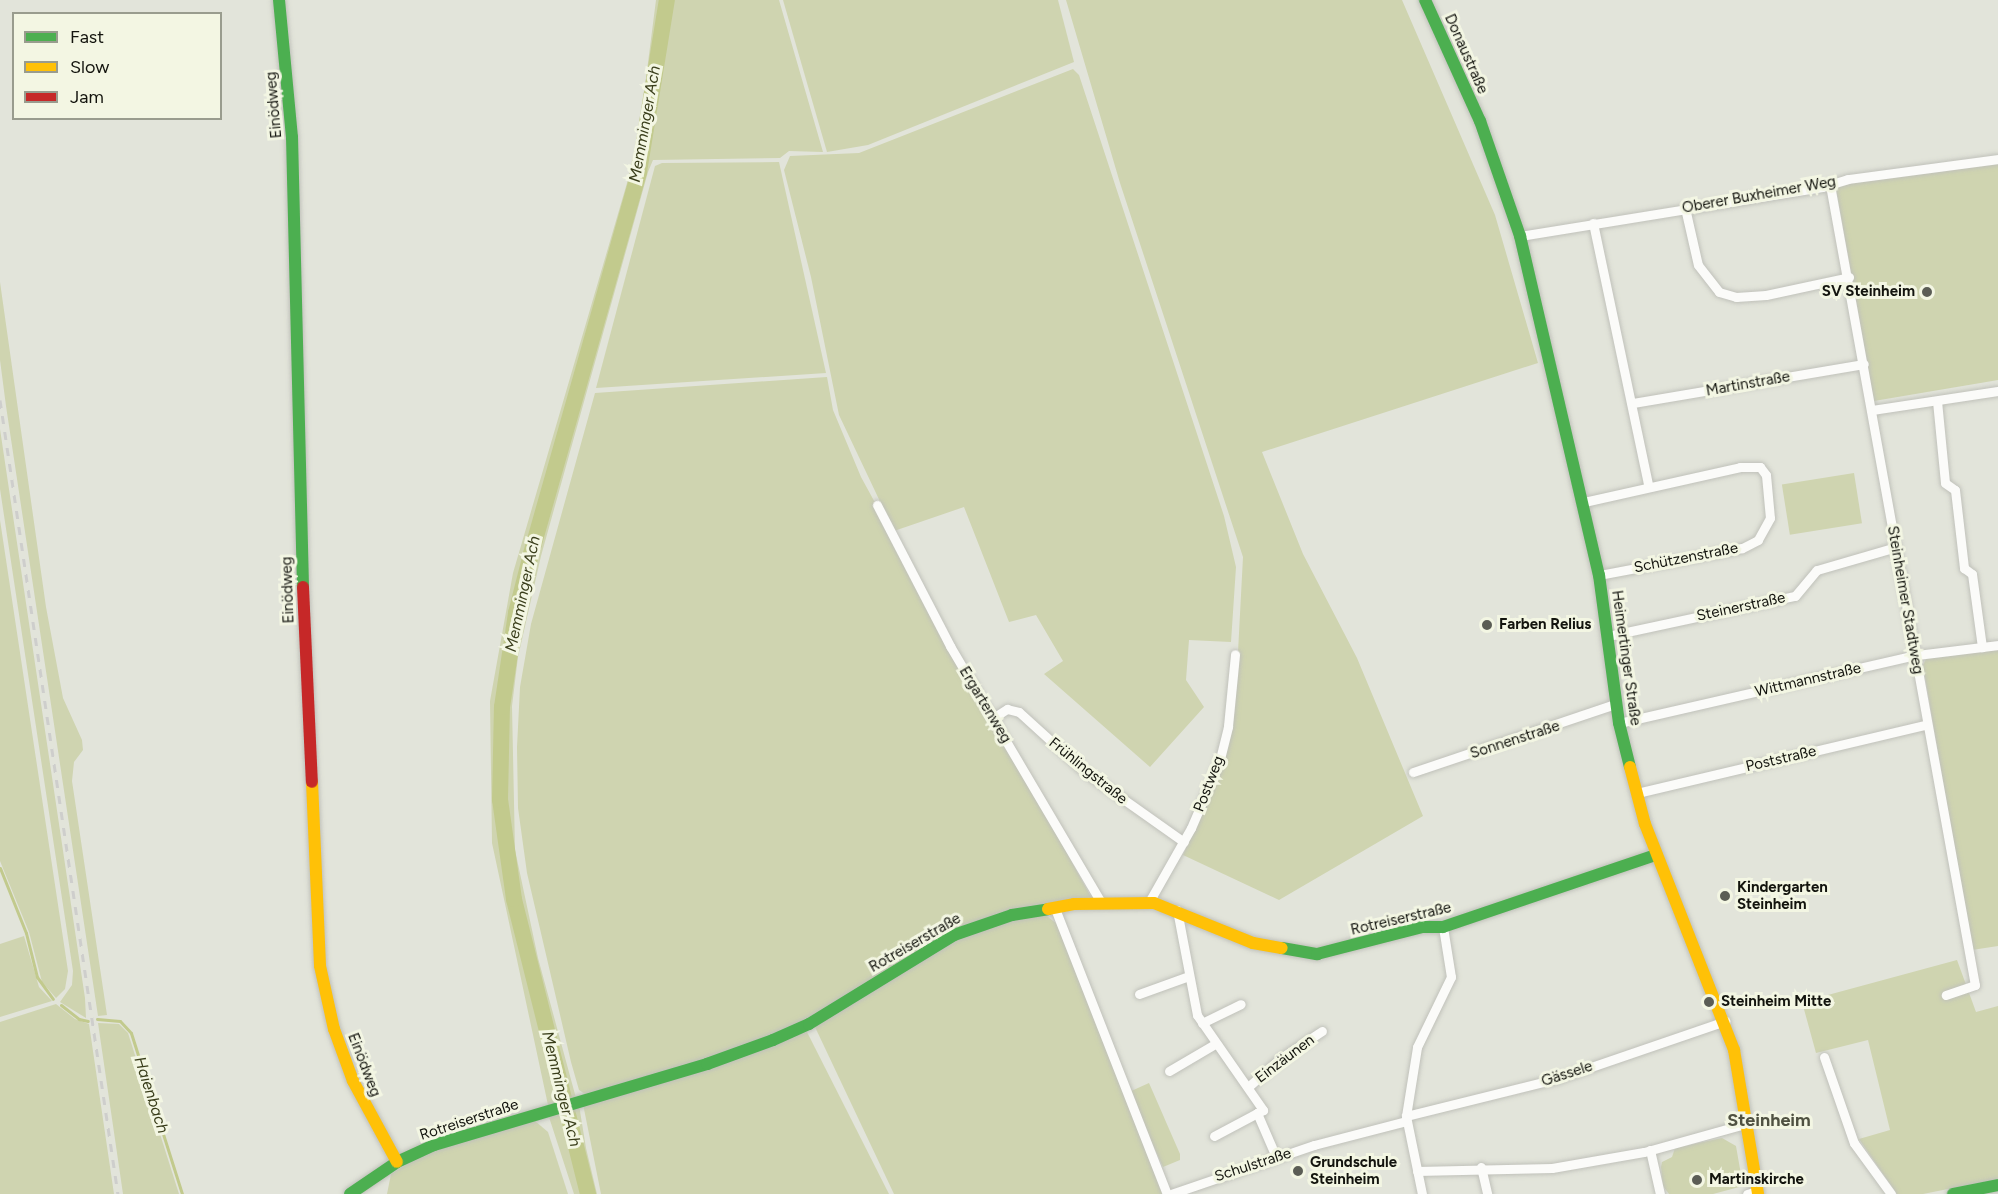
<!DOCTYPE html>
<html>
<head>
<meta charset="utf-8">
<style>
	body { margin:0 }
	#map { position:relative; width:1998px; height:1194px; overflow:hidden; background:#e2e4da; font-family:Figtree,sans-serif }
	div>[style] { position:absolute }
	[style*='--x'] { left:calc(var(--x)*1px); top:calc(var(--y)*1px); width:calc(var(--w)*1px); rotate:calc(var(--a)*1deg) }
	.green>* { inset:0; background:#cfd4b0; transform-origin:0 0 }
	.stream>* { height:3px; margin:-1.5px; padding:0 1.5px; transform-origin:1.5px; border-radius:1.5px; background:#c2ca8d }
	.river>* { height:16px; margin:-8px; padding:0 8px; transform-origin:8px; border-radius:8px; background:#c2ca8d }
	.roads { filter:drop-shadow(0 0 2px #c0c1ba) drop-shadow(0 0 2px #c0c1ba) }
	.street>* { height:9px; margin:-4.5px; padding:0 4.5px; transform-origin:4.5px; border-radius:4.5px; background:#fbfbf9 }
	.fast>* { height:12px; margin:-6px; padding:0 6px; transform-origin:6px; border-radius:6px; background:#4caf50 }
	.slow>* { height:12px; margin:-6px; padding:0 6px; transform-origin:6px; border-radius:6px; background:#ffc107 }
	.jam>* { height:12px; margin:-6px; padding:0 6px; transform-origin:6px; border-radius:6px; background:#c62828 }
	.rail>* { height:3px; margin-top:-1.5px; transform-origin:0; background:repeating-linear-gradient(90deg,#cececc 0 8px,transparent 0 16px) }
	.dots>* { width:16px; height:16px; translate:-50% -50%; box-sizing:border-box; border:3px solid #f3f6e3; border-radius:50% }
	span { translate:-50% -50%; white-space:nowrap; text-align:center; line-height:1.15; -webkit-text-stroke:6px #f3f6e3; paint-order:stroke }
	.street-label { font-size:15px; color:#13140e }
	.poi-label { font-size:15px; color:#13140e; font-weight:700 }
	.right { translate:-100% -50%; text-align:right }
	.left { translate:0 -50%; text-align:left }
	.water-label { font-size:16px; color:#393d1a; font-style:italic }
	.quarter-label { font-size:18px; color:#4f5141; font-weight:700 }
	.legend { position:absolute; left:12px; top:12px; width:210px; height:108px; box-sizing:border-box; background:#f3f6e3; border:2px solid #999c8e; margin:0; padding:8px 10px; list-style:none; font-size:18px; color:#13140e }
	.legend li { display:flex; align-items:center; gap:12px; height:30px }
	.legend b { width:30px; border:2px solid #999c8e }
</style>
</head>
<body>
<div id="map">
	<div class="green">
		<div style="clip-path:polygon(656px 0,779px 0,823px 152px,789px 151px,780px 158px,653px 160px,648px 172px,541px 556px,518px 657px,512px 706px,515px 850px,538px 958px,576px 1098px,548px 1105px,492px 843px,490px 701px,513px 573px,627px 183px,640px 125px)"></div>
		<div style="clip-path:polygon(783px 0,1058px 0,1074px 62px,868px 145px,827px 152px)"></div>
		<div style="clip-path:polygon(1066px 0,1402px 0,1495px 215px,1538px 363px,1262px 452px,1303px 554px,1357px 658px,1423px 816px,1279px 900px,1183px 855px,1218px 774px,1237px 671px,1243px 557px,1120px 183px)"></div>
		<div style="clip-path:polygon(1073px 69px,1079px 75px,1224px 516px,1236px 567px,1231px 642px,1189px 640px,1186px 680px,1204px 707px,1150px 767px,1044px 674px,1063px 661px,1036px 615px,1009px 622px,964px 507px,894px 531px,839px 415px,811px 277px,784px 170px,790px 156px,859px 153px)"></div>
		<div style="clip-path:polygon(779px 162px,826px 373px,596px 388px,655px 166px,662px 163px)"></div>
		<div style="clip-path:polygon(1998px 163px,1998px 380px,1874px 401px,1836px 188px,1849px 182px)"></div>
		<div style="clip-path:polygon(0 282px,46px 607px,63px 698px,82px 740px,83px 750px,74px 762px,72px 781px,107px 1015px,98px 1016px,6px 406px,0 360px)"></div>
		<div style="clip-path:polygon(827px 377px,833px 410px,861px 477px,1091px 897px,974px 922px,801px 1023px,708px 1059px,585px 1094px,579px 1090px,571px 1062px,527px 873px,518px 808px,517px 747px,520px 687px,531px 624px,595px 393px)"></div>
		<div style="clip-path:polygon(0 429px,85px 998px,86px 1018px,60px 1002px,72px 985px,73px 971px,0 489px)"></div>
		<div style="left:1854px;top:473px;width:51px;height:73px;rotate:81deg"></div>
		<div style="clip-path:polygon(0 520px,68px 971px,65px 989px,56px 998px,42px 982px,29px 932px,0 861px)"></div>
		<div style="clip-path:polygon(1998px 648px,1998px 946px,1972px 950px,1923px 665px,1927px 657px)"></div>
		<div style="clip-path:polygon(1043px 913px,1057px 924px,1163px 1194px,894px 1194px,815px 1027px,939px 947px,987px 925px)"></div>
		<div style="clip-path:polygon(24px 936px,39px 987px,52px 1001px,0 1017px,0 944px)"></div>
		<div style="clip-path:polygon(1957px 960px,1976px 1012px,1998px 1006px,1998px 1179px,1923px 1194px,1897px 1194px,1859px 1139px,1890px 1130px,1868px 1040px,1816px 1053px,1802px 1002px)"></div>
		<div style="clip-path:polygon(56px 1004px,75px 1019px,89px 1024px,114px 1194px,0 1194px,0 1022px)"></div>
		<div style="clip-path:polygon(98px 1023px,119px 1024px,128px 1033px,179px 1194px,123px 1194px)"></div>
		<div style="clip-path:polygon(807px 1032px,889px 1194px,601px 1194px,583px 1104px)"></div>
		<div style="clip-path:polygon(1149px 1083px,1180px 1154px,1180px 1160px,1163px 1167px,1129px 1092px)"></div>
		<div style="clip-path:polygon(579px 1105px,586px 1148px,597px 1194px,574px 1194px,548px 1114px)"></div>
		<div style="clip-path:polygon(535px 1121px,548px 1132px,568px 1194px,387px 1194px,391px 1174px,425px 1153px)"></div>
		<div style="clip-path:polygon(1722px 1138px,1736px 1146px,1743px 1186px,1713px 1194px,1669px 1194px,1663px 1186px,1661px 1167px,1662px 1162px,1672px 1157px,1675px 1148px)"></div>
	</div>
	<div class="stream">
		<div style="--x:0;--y:868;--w:70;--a:68.2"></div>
		<div style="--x:26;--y:933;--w:45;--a:76"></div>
		<div style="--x:37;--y:977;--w:27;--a:54"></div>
		<div style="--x:61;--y:1005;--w:23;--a:38"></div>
		<div style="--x:79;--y:1019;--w:9;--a:13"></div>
		<div style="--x:97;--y:1019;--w:23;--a:5"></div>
		<div style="--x:120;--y:1021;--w:16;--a:47"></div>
		<div style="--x:131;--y:1033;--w:169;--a:72.4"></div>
	</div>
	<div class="river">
		<div style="--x:588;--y:1194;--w:304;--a:-104.1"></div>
		<div style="--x:514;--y:899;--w:100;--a:-98"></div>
		<div style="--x:500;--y:800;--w:93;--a:-88.8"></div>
		<div style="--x:502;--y:707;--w:95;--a:-81.5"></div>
		<div style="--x:516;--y:613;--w:61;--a:-75.7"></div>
		<div style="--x:531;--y:554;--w:397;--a:-74.2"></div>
		<div style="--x:639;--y:172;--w:174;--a:-80.8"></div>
	</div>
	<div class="roads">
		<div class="street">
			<div style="--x:1830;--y:185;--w:813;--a:79.73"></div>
			<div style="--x:1975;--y:985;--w:31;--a:161"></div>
			<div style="--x:1685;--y:208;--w:58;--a:77.2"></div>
			<div style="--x:1698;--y:265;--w:34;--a:52"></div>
			<div style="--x:1719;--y:292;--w:18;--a:16"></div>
			<div style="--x:1736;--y:297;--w:30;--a:-4"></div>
			<div style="--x:1766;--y:295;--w:85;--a:-12.2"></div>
			<div style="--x:1593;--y:223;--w:268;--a:78.1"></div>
			<div style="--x:1520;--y:236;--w:306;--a:-9.2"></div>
			<div style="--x:1822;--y:187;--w:27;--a:-17"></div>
			<div style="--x:1848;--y:179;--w:151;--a:-7.6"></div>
			<div style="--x:1937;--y:401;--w:82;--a:84.4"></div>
			<div style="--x:1945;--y:483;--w:12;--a:35"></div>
			<div style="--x:1955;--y:490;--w:79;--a:83.4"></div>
			<div style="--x:1964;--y:568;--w:10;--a:37"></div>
			<div style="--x:1972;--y:574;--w:74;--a:82.2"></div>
			<div style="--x:1633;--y:403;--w:234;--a:-9.6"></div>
			<div style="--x:1872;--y:410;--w:127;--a:-8.6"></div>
			<div style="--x:1584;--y:502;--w:160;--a:-12.6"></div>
			<div style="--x:1740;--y:467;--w:20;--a:0"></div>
			<div style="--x:1760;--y:467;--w:10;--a:53"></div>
			<div style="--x:1766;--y:475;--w:43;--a:84.7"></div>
			<div style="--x:1770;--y:518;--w:25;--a:119"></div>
			<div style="--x:1758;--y:540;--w:18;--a:153"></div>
			<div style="--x:1742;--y:548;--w:146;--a:169.3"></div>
			<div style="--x:877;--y:505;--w:159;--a:62.6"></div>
			<div style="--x:950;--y:646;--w:297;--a:59.5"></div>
			<div style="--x:1608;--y:636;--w:191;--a:-12.1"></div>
			<div style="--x:1795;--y:596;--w:34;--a:-50"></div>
			<div style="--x:1817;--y:570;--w:82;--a:-16.2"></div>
			<div style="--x:993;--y:718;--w:17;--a:-33"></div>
			<div style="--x:1007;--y:709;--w:12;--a:14"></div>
			<div style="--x:1019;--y:712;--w:89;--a:42.3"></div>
			<div style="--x:1085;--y:772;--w:121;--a:35.3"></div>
			<div style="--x:1619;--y:723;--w:306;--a:-12.9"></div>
			<div style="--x:1917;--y:655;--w:82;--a:-7"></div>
			<div style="--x:1413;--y:772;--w:213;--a:-18.6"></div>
			<div style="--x:1637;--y:793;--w:296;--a:-13.3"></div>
			<div style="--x:1149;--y:902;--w:85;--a:-60.4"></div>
			<div style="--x:1191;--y:828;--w:71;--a:-66.7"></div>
			<div style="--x:1219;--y:763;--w:38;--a:-76"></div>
			<div style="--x:1228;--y:726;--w:72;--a:-84.4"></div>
			<div style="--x:1054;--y:906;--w:309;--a:68.6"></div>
			<div style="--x:1177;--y:910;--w:107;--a:79.2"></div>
			<div style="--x:1197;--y:1015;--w:116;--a:55.2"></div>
			<div style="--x:1263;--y:1110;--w:7;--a:153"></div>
			<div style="--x:1257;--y:1113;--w:48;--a:66.6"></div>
			<div style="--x:1139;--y:994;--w:53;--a:-19.8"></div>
			<div style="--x:1202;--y:1023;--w:43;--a:-26"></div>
			<div style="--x:1824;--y:1057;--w:91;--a:70.8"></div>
			<div style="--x:1854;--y:1143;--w:63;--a:54"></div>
			<div style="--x:1169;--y:1071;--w:53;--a:-30.4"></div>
			<div style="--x:1248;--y:1087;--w:44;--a:-41.3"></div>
			<div style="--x:1281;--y:1058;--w:49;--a:-33.4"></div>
			<div style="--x:1406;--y:1116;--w:154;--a:-13.9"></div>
			<div style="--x:1556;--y:1079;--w:179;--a:-18.9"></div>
			<div style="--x:1214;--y:1136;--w:49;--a:-28.1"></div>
			<div style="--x:1650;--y:1150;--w:45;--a:77.2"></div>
			<div style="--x:1481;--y:1167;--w:28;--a:77"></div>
			<div style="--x:1417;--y:1171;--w:135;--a:-1.3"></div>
			<div style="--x:1552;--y:1168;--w:93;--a:-9.9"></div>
			<div style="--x:1644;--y:1152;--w:105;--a:-15.5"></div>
			<div style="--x:1171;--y:1194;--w:151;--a:-18.9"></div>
			<div style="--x:1314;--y:1145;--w:95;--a:-14.6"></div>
			<div style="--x:1422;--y:1194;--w:80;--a:-101.6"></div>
			<div style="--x:1406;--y:1116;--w:70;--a:-80.9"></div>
			<div style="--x:1417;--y:1047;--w:78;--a:-64.1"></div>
			<div style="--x:1451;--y:977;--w:51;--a:-99.1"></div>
			<div style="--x:1747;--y:1194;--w:10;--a:-17"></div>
		</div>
		<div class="fast">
			<div style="--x:279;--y:0;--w:138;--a:84.6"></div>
			<div style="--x:292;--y:137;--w:450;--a:88.6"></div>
			<div style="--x:1425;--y:0;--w:133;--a:65.6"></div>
			<div style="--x:1480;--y:121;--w:122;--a:70.8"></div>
			<div style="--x:1520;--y:236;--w:348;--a:76.9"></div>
			<div style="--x:1599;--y:575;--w:149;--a:82.3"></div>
			<div style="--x:1619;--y:723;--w:45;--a:76"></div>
			<div style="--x:1282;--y:948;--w:36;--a:10"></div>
			<div style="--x:1317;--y:954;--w:108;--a:-14.4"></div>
			<div style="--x:1422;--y:927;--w:21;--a:0"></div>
			<div style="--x:1443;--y:927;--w:225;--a:-18.7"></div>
			<div style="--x:350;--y:1194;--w:57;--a:-34.2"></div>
			<div style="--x:397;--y:1162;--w:41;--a:-24.7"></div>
			<div style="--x:434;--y:1145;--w:285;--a:-16.5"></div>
			<div style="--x:707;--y:1064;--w:70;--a:-20"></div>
			<div style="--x:773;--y:1040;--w:39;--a:-24"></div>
			<div style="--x:809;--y:1024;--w:170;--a:-31.5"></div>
			<div style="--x:954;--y:935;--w:61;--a:-19"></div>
			<div style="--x:1012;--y:915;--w:36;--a:-9"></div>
			<div style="--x:1953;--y:1194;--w:46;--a:-11.3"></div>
		</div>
		<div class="slow">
			<div style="--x:1630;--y:767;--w:59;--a:75.3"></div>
			<div style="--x:1645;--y:824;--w:243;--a:68.5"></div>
			<div style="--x:1734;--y:1050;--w:146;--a:80.5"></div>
			<div style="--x:312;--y:782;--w:184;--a:87.5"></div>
			<div style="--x:320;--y:966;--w:65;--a:77.5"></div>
			<div style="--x:334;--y:1029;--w:55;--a:69.9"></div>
			<div style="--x:353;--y:1081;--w:92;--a:61.5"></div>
			<div style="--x:1048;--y:909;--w:26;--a:-11"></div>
			<div style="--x:1074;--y:904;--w:80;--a:-0.7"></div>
			<div style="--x:1154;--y:903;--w:107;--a:22"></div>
			<div style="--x:1253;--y:943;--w:29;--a:10"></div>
		</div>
		<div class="jam">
			<div style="--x:303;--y:587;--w:195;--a:87.4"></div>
		</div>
	</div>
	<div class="rail">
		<div style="--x:0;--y:400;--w:803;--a:81.55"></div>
	</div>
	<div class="dots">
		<div style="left:1927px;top:292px;background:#5b5d55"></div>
		<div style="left:1487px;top:625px;background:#5b5d55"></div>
		<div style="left:1725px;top:896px;background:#5b5d55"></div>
		<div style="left:1709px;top:1002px;background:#5b5d55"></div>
		<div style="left:1298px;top:1171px;background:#5b5d55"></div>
		<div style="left:1697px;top:1180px;background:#5b5d55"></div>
	</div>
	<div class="street-label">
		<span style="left:1466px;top:54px;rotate:66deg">Donaustraße</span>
		<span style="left:274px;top:105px;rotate:-95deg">Einödweg</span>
		<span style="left:1759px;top:195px;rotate:-10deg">Oberer Buxheimer Weg</span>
		<span style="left:1748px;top:384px;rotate:-10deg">Martinstraße</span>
		<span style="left:1686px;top:558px;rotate:-11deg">Schützenstraße</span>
		<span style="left:288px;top:590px;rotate:-92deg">Einödweg</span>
		<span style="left:1905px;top:600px;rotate:80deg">Steinheimer Stadtweg</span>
		<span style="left:1741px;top:607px;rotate:-12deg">Steinerstraße</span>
		<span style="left:1626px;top:658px;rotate:82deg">Heimertinger Straße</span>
		<span style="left:1808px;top:680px;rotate:-13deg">Wittmannstraße</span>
		<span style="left:985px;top:705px;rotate:59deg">Ergartenweg</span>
		<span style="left:1515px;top:740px;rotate:-18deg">Sonnenstraße</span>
		<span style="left:1781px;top:759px;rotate:-13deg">Poststraße</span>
		<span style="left:1088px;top:771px;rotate:39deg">Frühlingstraße</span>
		<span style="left:1209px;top:784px;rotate:-69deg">Postweg</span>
		<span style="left:1401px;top:919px;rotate:-13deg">Rotreiserstraße</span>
		<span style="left:915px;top:943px;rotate:-30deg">Rotreiserstraße</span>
		<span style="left:1285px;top:1059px;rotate:-37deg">Einzäunen</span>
		<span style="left:364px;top:1065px;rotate:69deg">Einödweg</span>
		<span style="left:1567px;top:1074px;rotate:-18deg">Gässele</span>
		<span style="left:469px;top:1120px;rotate:-18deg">Rotreiserstraße</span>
		<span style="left:1253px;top:1165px;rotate:-18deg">Schulstraße</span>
	</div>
	<div class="poi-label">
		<span class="right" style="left:1915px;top:292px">SV Steinheim</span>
		<span class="left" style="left:1499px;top:625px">Farben Relius</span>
		<span class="left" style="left:1737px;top:896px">Kindergarten<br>Steinheim</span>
		<span class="left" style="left:1721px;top:1002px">Steinheim Mitte</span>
		<span class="left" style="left:1310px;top:1171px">Grundschule<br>Steinheim</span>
		<span class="left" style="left:1709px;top:1180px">Martinskirche</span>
	</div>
	<div class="water-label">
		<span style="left:645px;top:124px;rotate:-80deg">Memminger Ach</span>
		<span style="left:523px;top:594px;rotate:-78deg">Memminger Ach</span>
		<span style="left:561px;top:1089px;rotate:76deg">Memminger Ach</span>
		<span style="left:151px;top:1095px;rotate:72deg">Haienbach</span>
	</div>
	<div class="quarter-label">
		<span style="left:1769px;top:1120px">Steinheim</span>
	</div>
	<ul class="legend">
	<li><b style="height:8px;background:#4caf50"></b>Fast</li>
	<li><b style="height:8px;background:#ffc107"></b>Slow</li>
	<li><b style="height:8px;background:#c62828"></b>Jam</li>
	</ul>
</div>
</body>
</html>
